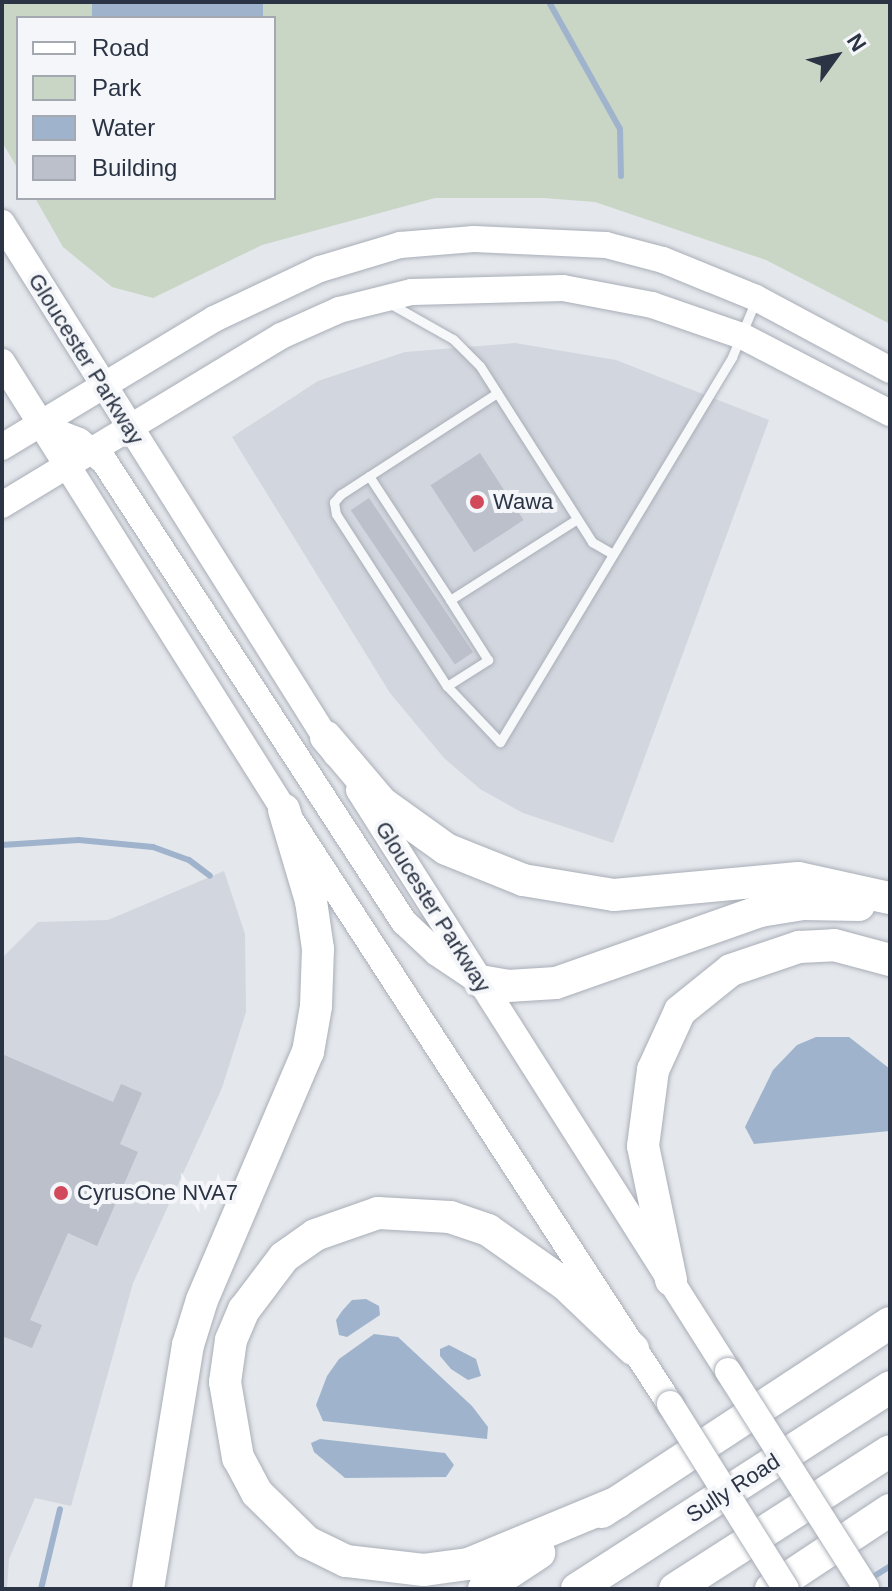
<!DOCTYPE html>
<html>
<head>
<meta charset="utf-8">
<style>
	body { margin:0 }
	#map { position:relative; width:892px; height:1591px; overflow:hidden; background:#e4e7ec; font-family:Helvetica,sans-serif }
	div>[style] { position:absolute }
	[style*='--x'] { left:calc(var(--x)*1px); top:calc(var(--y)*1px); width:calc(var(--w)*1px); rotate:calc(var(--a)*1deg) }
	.built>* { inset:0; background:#d2d6de }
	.green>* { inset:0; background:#c9d6c5 }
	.water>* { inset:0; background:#9fb4cc; transform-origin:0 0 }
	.stream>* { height:6px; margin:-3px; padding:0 3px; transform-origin:3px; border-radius:3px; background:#9fb4cc }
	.building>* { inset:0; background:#bbc0ca; transform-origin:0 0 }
	.roads { filter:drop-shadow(0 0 2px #a9aeb7) drop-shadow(0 0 2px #a9aeb7) }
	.service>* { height:9px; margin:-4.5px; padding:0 4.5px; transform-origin:4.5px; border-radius:4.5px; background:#f7f8fa }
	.secondary>* { height:26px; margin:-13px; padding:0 13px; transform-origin:13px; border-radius:13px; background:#fff }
	.motorway>* { height:32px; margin:-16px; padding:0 16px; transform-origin:16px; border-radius:16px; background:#fff }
	.bridges { filter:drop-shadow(0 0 2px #a9aeb7) drop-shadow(0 0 2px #a9aeb7) }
	.secondary-bridge>* { height:26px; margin:-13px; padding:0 13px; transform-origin:13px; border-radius:13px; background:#fff }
	.dots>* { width:22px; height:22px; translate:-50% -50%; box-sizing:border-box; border:4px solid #f4f6f9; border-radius:50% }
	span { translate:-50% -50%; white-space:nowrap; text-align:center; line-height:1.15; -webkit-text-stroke:8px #f4f6f9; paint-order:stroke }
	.street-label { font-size:22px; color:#2b3445 }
	.poi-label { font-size:22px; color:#2b3445 }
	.left { translate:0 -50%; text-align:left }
	.frame { position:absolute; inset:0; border:4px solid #2b3445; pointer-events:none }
	.legend { position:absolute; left:16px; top:16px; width:260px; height:184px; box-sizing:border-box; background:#f4f6f9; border:2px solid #a4a8b1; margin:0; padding:10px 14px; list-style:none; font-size:24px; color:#2b3445 }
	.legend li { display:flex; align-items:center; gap:16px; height:40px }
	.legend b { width:40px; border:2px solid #a4a8b1 }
	.north { position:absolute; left:796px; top:16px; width:80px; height:80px; -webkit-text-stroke:6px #f4f6f9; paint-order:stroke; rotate:57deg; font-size:22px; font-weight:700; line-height:32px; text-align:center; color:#2b3445 }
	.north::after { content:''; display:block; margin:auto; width:28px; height:36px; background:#2b3445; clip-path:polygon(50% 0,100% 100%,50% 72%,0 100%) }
</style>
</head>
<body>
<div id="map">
	<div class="built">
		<div style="clip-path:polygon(515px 343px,616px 360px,769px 420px,613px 843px,523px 813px,480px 789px,444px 758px,390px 693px,232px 437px,318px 381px,405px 352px)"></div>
		<div style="clip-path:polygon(224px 871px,245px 934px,246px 1012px,222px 1088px,133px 1283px,71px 1506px,35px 1498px,9px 1559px,7px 1589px,2px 1589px,2px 958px,38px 922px,108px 920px)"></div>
	</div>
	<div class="green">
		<div style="clip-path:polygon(2px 2px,890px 2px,890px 324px,766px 260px,595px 202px,544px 198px,435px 198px,262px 245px,153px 298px,112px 287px,63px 247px,35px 198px,274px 198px,274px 18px,18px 18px,18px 169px,2px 142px)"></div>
	</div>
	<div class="water">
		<div style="left:92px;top:2px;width:171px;height:16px"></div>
		<div style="clip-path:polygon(816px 1037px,849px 1037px,890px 1069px,890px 1131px,754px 1144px,745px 1127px,773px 1070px,797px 1045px)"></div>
		<div style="clip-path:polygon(366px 1299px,379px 1306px,380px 1315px,347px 1337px,339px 1335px,336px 1320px,342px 1311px,352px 1300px)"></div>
		<div style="clip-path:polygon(374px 1334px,398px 1337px,472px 1406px,488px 1427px,487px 1439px,323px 1421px,316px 1405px,327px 1376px,339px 1359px)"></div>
		<div style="clip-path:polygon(449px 1345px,476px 1359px,481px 1376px,468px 1380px,451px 1369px,440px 1356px,440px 1349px)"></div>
		<div style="clip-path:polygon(320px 1439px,445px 1453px,454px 1465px,446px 1477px,345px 1478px,314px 1452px,311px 1443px)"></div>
	</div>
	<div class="stream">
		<div style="--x:549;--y:2;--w:145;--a:60.8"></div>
		<div style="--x:620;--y:129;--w:47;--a:88.8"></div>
		<div style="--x:2;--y:845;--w:77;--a:-3.7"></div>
		<div style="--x:79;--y:840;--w:74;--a:5.4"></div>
		<div style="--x:153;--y:847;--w:38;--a:20"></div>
		<div style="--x:189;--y:860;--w:26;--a:37"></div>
		<div style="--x:868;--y:1580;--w:26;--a:-32"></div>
		<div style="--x:41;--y:1589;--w:82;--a:-76.6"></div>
	</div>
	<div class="building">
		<div style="left:480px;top:453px;width:80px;height:59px;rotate:57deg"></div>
		<div style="left:369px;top:498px;width:186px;height:22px;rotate:56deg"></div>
		<div style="clip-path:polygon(2px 1054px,113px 1102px,121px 1084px,142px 1093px,120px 1144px,138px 1152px,97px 1246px,68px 1233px,30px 1320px,42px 1325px,32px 1348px,2px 1336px)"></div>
	</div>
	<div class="roads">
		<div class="service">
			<div style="--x:389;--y:303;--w:73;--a:29.4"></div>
			<div style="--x:453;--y:339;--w:38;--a:45"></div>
			<div style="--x:480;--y:366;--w:209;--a:57.5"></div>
			<div style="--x:592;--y:542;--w:24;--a:30"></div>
			<div style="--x:497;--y:393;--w:153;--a:147"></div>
			<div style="--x:369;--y:476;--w:148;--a:56.8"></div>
			<div style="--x:450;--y:600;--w:151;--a:-32.5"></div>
			<div style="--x:369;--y:476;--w:33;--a:147"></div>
			<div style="--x:341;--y:494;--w:11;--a:131"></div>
			<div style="--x:334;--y:502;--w:12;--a:81"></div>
			<div style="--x:336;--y:514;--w:205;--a:57.2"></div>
			<div style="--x:447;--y:686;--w:77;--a:46.6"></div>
			<div style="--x:500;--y:742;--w:449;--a:-58.9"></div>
			<div style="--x:732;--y:357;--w:60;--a:-67.3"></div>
			<div style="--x:447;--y:686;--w:49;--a:-32.4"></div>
			<div style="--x:488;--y:660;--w:71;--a:-122.3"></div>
		</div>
		<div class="secondary">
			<div style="--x:2;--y:223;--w:627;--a:57.83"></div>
			<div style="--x:2;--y:362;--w:529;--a:57.81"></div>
			<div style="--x:284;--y:810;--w:708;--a:56.98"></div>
			<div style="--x:38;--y:425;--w:44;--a:21.3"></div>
			<div style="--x:79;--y:441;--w:32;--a:39"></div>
			<div style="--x:104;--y:461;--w:550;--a:56.95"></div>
			<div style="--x:404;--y:922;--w:45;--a:43.2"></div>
			<div style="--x:437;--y:953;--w:43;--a:33.7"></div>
			<div style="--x:2;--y:447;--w:248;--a:-31.1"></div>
			<div style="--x:214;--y:319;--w:117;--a:-25.3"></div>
			<div style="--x:320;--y:269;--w:84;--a:-16.7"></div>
			<div style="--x:400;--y:245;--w:74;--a:-4.6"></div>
			<div style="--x:474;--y:239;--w:132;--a:2.6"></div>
			<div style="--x:606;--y:245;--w:59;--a:14.7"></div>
			<div style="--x:663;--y:260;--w:100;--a:22.2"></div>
			<div style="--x:756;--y:298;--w:152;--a:28.2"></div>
			<div style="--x:2;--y:505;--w:326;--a:-31.2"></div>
			<div style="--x:281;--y:336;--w:64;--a:-24.1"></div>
			<div style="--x:339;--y:310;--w:75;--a:-13.9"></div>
			<div style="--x:412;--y:292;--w:151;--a:-1.5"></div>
			<div style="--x:563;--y:288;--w:91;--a:10.8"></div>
			<div style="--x:652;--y:305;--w:95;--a:19"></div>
			<div style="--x:742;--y:336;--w:167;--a:27.5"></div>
			<div style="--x:359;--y:790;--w:688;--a:57.58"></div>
		</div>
		<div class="motorway">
			<div style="--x:326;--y:737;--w:87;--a:49.7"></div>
			<div style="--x:382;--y:803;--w:79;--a:35.7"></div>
			<div style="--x:446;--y:849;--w:83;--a:21.9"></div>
			<div style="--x:523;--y:880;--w:92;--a:9.4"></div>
			<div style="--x:614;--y:895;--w:185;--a:-5.3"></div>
			<div style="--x:798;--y:878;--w:94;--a:12.3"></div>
			<div style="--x:480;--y:981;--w:28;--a:10"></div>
			<div style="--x:508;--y:986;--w:48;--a:-3.6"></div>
			<div style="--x:556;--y:983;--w:216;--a:-19.4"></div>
			<div style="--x:760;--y:911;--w:44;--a:-9.2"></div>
			<div style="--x:803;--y:904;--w:56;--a:1"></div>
			<div style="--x:671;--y:1280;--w:137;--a:-101.8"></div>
			<div style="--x:643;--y:1146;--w:77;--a:-82.5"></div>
			<div style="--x:653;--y:1070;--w:65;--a:-65.4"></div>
			<div style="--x:680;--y:1011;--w:65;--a:-38.8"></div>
			<div style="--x:731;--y:970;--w:72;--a:-18.7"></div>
			<div style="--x:799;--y:947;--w:35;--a:-3"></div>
			<div style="--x:834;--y:945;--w:58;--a:15"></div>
			<div style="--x:618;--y:1502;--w:162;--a:157.5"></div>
			<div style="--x:468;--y:1564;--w:44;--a:172.2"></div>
			<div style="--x:424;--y:1570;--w:79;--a:-173.4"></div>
			<div style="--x:346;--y:1561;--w:43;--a:-154"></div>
			<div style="--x:307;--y:1542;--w:70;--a:-135.6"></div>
			<div style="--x:257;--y:1493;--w:40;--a:-118"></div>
			<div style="--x:238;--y:1458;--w:77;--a:-99.7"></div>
			<div style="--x:225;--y:1382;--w:42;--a:-81.9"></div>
			<div style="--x:231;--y:1340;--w:33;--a:-67"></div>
			<div style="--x:244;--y:1310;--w:66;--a:-53"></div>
			<div style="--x:284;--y:1257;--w:38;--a:-35"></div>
			<div style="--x:315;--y:1235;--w:67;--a:-19.2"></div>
			<div style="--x:378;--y:1213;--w:72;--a:3.2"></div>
			<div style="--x:450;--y:1217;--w:40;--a:18.9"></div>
			<div style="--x:488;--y:1230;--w:95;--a:35.2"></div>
			<div style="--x:566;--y:1285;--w:93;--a:43.7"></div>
			<div style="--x:602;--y:1512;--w:344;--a:-33.3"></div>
			<div style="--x:148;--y:1589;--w:247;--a:-80.7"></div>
			<div style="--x:188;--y:1345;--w:47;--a:-72.7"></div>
			<div style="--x:202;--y:1300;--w:270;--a:-66.9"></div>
			<div style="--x:308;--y:1052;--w:47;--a:-80.1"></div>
			<div style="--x:316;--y:1006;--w:57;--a:-88"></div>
			<div style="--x:318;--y:949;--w:49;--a:-98.3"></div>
			<div style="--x:311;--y:901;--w:95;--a:-106.5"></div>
			<div style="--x:484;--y:1589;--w:66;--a:-33.2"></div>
			<div style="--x:577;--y:1589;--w:373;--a:-32.8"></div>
			<div style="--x:675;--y:1589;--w:255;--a:-32.7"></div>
			<div style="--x:771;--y:1589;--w:143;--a:-33.6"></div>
		</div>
	</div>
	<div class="bridges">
		<div class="secondary-bridge">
			<div style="--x:728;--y:1371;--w:257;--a:57.5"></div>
			<div style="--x:670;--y:1404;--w:218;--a:57.9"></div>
		</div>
	</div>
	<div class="dots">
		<div style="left:477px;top:502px;background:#d1495b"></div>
		<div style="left:61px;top:1193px;background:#d1495b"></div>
	</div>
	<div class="street-label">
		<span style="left:86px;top:359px;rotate:58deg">Gloucester Parkway</span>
		<span style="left:433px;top:907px;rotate:58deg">Gloucester Parkway</span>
		<span style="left:733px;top:1488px;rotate:-33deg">Sully Road</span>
	</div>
	<div class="poi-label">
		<span class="left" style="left:493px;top:502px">Wawa</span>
		<span class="left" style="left:77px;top:1193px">CyrusOne NVA7</span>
	</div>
	<div class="frame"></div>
	<ul class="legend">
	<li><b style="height:10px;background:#fff"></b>Road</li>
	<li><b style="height:22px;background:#c9d6c5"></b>Park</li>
	<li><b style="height:22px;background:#9fb4cc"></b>Water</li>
	<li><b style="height:22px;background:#bbc0ca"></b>Building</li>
	</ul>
	<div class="north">N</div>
</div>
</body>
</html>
